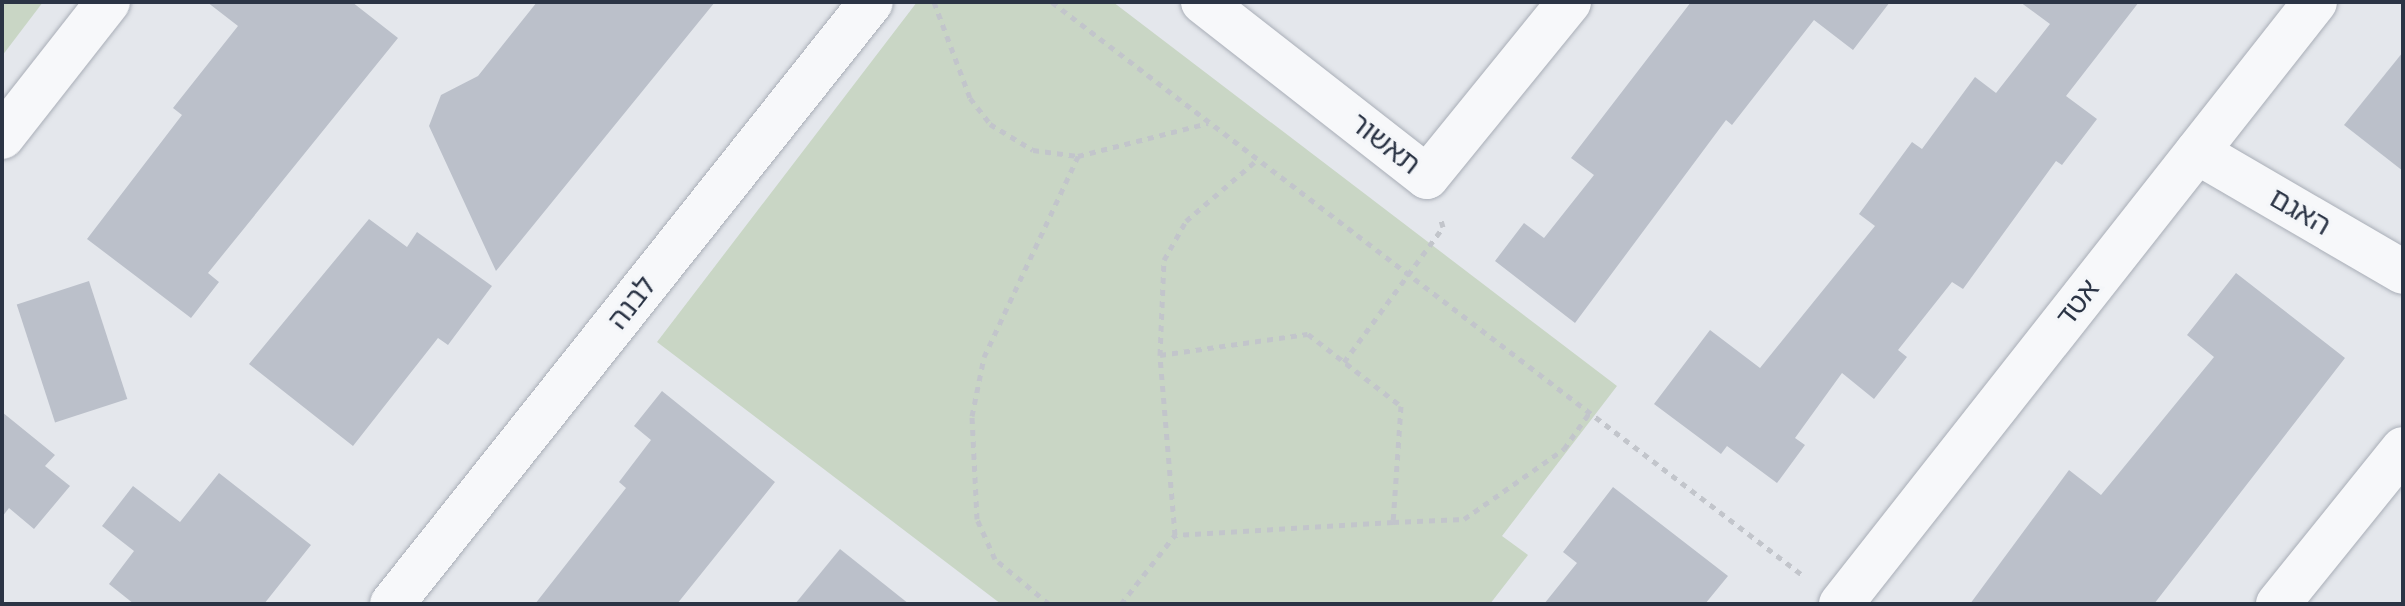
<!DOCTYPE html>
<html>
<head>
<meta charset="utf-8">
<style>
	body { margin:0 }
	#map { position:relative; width:2405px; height:606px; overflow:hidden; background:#e4e7ec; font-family:Signika,"Noto Sans Hebrew",sans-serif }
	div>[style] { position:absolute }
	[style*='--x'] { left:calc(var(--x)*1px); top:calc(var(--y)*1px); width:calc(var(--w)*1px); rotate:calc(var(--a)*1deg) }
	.green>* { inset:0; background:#c9d6c5 }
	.building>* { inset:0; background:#bbc0ca; transform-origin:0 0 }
	.path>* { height:5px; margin-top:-2.5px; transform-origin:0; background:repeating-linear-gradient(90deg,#c2c5cb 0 6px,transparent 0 12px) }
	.roads { filter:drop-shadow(0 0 2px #a9aeb7) drop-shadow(0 0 2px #a9aeb7) }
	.minor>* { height:44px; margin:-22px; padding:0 22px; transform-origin:22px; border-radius:22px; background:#f7f8fa }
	span { translate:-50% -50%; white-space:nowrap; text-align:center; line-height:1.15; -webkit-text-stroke:6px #f4f6f9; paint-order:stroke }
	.street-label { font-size:28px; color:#2b3445 }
	.frame { position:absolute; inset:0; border:4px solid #2b3445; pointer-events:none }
</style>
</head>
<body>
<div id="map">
	<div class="green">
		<div style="clip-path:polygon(2px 2px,43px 2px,2px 56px)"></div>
		<div style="clip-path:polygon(917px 2px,1113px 2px,1617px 386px,1502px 536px,1528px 555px,1490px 604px,1001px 604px,657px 342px)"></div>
	</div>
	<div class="building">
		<div style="clip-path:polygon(207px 2px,352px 2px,398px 38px,208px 273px,219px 282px,191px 318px,87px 239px,182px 115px,173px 108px,238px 26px)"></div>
		<div style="clip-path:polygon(537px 2px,715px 2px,496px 271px,429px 126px,441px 95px,478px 76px)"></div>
		<div style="clip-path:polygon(1691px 2px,1890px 2px,1853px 50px,1814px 20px,1732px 125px,1726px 120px,1575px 323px,1495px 261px,1524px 223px,1544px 238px,1594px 175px,1571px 158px)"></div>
		<div style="clip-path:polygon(2020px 2px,2139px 2px,2066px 96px,2097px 119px,2062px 165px,2056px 161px,1963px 289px,1952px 282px,1898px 350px,1907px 357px,1874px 399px,1842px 373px,1795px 438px,1805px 445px,1777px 483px,1727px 446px,1721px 454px,1654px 404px,1710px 330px,1760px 368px,1875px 226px,1859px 214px,1912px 142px,1922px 149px,1975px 77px,1996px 93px,2050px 24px)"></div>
		<div style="clip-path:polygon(2403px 52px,2403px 171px,2344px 125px)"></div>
		<div style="clip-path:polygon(369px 219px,407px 247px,417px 232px,492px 286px,448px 345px,438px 338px,353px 446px,249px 364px)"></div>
		<div style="clip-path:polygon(2236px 273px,2345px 358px,2154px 604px,1970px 604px,2069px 470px,2101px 495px,2214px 357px,2187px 335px)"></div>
		<div style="left:89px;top:281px;width:124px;height:76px;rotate:72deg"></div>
		<div style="clip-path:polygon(662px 391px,775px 482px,677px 604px,535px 604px,626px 488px,619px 482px,651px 440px,634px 426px)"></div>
		<div style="clip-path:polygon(2px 412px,55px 455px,45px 466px,70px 486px,34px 529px,9px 508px,2px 517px)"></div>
		<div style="clip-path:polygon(219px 473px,311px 545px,264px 604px,134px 604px,109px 584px,134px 551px,102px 526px,133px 486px,180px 522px)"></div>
		<div style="clip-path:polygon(1613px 487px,1728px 576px,1705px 604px,1544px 604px,1577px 563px,1563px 552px)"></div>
		<div style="clip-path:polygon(840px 549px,909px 604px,795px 604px)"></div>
	</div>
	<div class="path">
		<div style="--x:934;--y:2;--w:103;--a:69.4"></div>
		<div style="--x:970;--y:98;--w:33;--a:52"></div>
		<div style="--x:990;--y:124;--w:50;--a:31.2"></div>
		<div style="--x:1033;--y:150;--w:45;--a:7.6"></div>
		<div style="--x:1078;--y:156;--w:134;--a:-14.2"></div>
		<div style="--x:1052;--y:2;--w:947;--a:37.37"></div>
		<div style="--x:1308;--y:334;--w:118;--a:37.7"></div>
		<div style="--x:1401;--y:406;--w:116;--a:93.9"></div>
		<div style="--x:1393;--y:522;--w:218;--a:176.6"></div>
		<div style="--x:1175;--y:535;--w:181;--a:-94.8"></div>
		<div style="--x:1160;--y:355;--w:149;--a:-8.1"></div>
		<div style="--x:1160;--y:355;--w:95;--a:-87.6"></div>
		<div style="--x:1164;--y:260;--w:45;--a:-60.6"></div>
		<div style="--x:1186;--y:221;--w:94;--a:-40.7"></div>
		<div style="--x:1344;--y:362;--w:167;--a:-53.7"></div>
		<div style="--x:1443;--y:227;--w:7;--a:-106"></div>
		<div style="--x:1393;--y:522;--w:71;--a:-2.4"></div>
		<div style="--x:1464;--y:519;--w:122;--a:-35"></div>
		<div style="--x:1564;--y:449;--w:45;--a:-54.9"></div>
		<div style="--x:1049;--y:604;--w:70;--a:-140.2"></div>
		<div style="--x:995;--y:559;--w:44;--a:-114.2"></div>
		<div style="--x:977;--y:519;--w:103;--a:-92.8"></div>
		<div style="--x:972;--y:416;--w:60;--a:-78.5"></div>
		<div style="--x:984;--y:357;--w:222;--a:-64.9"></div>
		<div style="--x:1121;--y:604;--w:88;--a:-52"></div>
	</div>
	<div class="roads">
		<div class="minor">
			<div style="--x:1203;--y:2;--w:284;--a:38"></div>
			<div style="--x:1427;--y:177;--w:225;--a:-50.9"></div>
			<div style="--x:2;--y:137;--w:172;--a:-51.9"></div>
			<div style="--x:2197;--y:152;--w:238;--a:30.2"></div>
			<div style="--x:392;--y:604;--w:769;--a:-51.49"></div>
			<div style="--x:1841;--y:604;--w:766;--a:-51.78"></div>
			<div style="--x:2278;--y:604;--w:199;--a:-51.1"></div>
		</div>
	</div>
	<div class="street-label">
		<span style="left:1385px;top:144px;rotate:38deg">תאשור</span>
		<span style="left:2300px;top:212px;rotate:30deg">האגם</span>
		<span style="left:632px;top:303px;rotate:-52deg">לבנה</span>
		<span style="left:2078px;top:303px;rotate:-52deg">אטד</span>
	</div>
	<div class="frame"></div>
</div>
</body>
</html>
